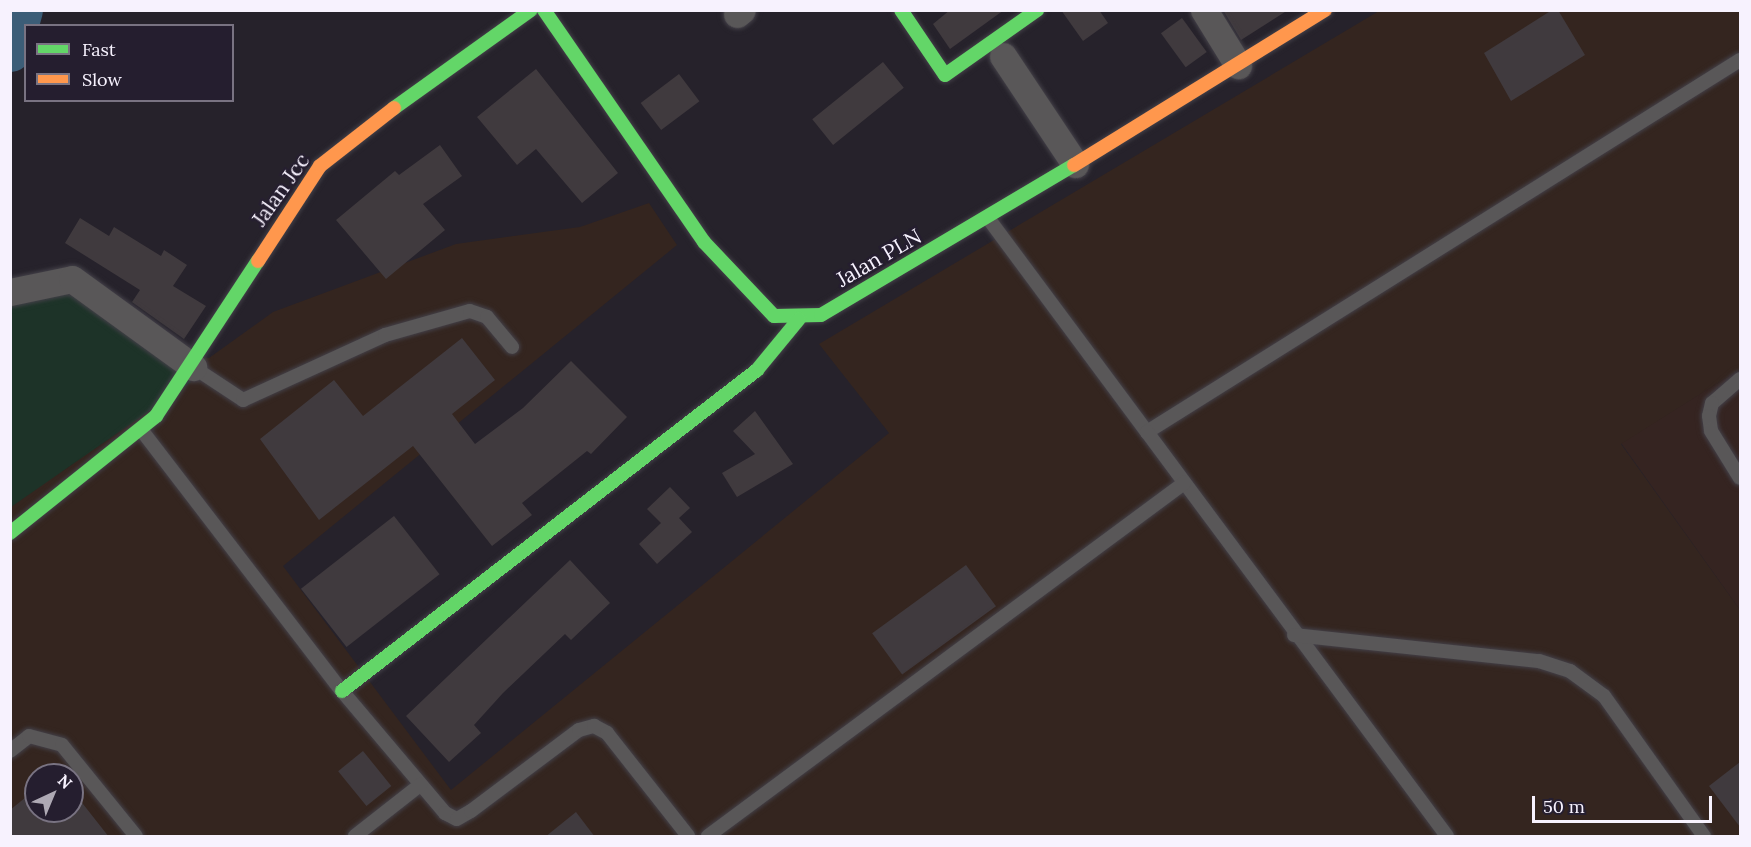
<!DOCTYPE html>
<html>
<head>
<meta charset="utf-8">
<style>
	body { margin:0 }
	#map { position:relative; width:1751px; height:847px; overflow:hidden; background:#26222b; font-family:Lora,serif }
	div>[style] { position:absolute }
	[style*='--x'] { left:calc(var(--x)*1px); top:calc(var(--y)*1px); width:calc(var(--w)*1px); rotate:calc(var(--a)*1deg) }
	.commercial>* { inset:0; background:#352421 }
	.industrial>* { inset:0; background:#34251f }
	.green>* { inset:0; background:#1d3328 }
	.river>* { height:44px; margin:-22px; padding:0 22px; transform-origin:22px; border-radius:22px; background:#3c5d77 }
	.building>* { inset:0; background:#403a3e; transform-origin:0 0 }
	.roads { filter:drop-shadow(0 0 2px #434048) drop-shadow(0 0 2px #434048) }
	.lane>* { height:14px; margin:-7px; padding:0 7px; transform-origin:7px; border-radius:7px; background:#595758 }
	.street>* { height:27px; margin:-13.5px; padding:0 13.5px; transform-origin:13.5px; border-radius:13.5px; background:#595758 }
	.fast>* { height:14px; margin:-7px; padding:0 7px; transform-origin:7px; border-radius:7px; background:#63d668 }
	.slow>* { height:14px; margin:-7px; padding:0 7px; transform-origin:7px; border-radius:7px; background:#ff974d }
	span { translate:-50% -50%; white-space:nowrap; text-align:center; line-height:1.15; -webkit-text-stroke:5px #251e2f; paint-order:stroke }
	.street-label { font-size:21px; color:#f7f2fe }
	.frame { position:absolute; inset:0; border:12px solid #f7f2fe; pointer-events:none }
	.legend { position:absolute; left:24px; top:24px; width:210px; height:78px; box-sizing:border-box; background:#251e2f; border:2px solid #797382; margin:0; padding:8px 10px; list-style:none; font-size:18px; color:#f7f2fe }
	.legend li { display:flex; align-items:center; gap:12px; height:30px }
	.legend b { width:30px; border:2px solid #797382 }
	.north { position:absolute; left:24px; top:763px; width:60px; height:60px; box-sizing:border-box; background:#251e2f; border:2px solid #797382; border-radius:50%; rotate:44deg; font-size:16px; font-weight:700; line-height:24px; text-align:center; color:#f7f2fe }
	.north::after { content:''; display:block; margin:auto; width:21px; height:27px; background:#aea9b4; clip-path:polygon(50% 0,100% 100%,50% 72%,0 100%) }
	.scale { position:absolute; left:1532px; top:796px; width:180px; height:27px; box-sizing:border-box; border:3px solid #f7f2fe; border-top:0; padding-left:8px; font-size:18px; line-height:21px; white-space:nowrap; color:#f7f2fe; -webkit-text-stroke:4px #251e2f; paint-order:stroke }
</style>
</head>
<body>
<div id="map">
	<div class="commercial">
		<div style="clip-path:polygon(1740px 369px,1740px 610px,1621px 443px)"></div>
	</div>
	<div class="industrial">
		<div style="clip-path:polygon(evenodd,1379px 11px,1740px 11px,1740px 369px,1621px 444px,1740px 610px,1740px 836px,11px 836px,11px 317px,209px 358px,273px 312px,456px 244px,580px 227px,649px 203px,677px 245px,283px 566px,451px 790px,889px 433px,819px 344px,1379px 11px,36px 775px,72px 775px,72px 811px,36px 811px,36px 775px)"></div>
	</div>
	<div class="green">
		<div style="clip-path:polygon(72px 286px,191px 382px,11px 507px,11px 304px)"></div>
	</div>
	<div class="river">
		<div style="--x:10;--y:50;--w:41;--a:-74.6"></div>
	</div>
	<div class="building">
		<div style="clip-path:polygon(950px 10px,1004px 10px,950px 49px,933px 24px)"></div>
		<div style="clip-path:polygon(1061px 10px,1099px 10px,1108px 23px,1083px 41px)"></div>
		<div style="clip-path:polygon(1223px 10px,1288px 10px,1241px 40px)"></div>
		<div style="clip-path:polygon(1552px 10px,1558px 10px,1585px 55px,1511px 101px,1484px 53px)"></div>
		<div style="left:1182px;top:18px;width:42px;height:26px;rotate:54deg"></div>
		<div style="left:883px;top:62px;width:33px;height:91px;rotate:51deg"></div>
		<div style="clip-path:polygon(536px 69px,618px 173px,582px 203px,536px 149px,517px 165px,477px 117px)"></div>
		<div style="left:679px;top:74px;width:34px;height:48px;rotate:53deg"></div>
		<div style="clip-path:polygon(440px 145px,462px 176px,423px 204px,445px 230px,386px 279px,336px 220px,395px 171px,399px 175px)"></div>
		<div style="clip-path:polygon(80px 218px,109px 236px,114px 227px,161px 256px,164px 250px,187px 265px,173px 286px,206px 306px,184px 339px,132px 302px,140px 290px,65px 243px)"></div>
		<div style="clip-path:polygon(462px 338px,495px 380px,452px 414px,475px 444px,523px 408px,571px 361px,627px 417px,591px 454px,587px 451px,522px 503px,532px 515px,492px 546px,413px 446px,319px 520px,260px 439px,334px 380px,363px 416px)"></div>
		<div style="clip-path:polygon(755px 411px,793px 464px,737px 497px,722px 473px,755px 454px,733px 431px)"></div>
		<div style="clip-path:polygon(670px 487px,690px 508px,679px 518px,692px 532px,657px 564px,639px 544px,661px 523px,647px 509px)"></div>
		<div style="left:394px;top:516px;width:74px;height:118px;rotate:52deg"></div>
		<div style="clip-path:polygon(570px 560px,610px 603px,571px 640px,565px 634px,503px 693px,474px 725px,481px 733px,449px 762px,406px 716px)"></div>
		<div style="left:966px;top:565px;width:51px;height:116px;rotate:54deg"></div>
		<div style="left:363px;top:751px;width:45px;height:32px;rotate:51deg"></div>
		<div style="clip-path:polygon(1740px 762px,1740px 827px,1709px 786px)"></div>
		<div style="clip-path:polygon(36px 789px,36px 811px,72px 811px,72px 790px,109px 837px,10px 837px,10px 810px)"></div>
		<div style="clip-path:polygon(576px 812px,595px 837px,545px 837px)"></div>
	</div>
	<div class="roads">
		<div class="lane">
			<div style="--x:988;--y:218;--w:267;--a:53.4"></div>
			<div style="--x:1147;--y:432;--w:700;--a:-32.1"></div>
			<div style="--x:193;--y:367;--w:60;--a:33.4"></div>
			<div style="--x:243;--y:400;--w:156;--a:-24.6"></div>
			<div style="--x:385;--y:335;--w:88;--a:-15.8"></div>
			<div style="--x:470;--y:311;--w:18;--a:19"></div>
			<div style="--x:487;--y:317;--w:39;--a:50"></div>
			<div style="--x:1740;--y:379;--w:37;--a:139"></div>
			<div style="--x:1712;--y:403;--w:13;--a:103"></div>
			<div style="--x:1709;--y:416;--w:15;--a:82"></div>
			<div style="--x:1711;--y:431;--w:55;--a:58.3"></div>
			<div style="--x:143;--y:432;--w:327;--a:52.5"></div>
			<div style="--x:342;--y:691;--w:160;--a:49.8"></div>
			<div style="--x:445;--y:813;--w:13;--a:27"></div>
			<div style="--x:457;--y:819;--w:16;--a:-30"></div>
			<div style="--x:471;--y:811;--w:135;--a:-36.9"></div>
			<div style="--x:579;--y:730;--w:16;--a:-15"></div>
			<div style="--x:594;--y:726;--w:15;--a:28"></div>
			<div style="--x:607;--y:733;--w:131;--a:51.8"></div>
			<div style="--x:1147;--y:432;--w:503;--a:53.4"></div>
			<div style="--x:1294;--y:635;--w:246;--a:6.1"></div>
			<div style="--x:1539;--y:661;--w:33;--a:18"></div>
			<div style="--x:1570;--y:671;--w:42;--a:36.3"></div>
			<div style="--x:1604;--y:696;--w:172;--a:54.5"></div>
			<div style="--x:10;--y:751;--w:24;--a:-38"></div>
			<div style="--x:29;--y:736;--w:34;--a:15"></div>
			<div style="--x:62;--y:745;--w:117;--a:50.9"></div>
			<div style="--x:355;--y:836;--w:83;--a:-38.1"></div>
			<div style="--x:708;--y:836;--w:593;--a:-36.56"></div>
		</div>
		<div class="street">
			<div style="--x:1204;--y:10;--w:65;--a:58.3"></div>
			<div style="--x:737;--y:14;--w:6;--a:-39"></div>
			<div style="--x:1003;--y:56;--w:130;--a:56.3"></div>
			<div style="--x:10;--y:292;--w:63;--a:-11.8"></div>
			<div style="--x:72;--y:279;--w:150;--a:36"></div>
		</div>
		<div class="fast">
			<div style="--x:544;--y:10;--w:282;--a:55.4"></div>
			<div style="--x:704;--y:242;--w:102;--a:46.6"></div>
			<div style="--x:774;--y:316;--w:47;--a:-1.2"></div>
			<div style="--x:821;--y:315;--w:294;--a:-30.7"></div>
			<div style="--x:901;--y:10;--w:78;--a:55.9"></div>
			<div style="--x:945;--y:75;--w:113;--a:-35.2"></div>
			<div style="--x:394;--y:108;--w:168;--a:-35.6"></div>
			<div style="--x:10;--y:533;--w:187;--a:-38.7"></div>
			<div style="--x:156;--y:416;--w:186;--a:-56.7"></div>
			<div style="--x:342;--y:691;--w:525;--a:-37.72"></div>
			<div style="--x:757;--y:370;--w:66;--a:-50.5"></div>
		</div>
		<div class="slow">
			<div style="--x:1074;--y:165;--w:295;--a:-31.7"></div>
			<div style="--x:258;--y:261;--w:113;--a:-56.9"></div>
			<div style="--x:320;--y:166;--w:94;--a:-38.1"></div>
		</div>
	</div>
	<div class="street-label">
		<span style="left:281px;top:190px;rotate:-55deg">Jalan Jcc</span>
		<span style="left:879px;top:258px;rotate:-30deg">Jalan PLN</span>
	</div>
	<div class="frame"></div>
	<ul class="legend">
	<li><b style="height:8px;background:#63d668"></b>Fast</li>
	<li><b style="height:8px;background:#ff974d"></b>Slow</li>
	</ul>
	<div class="north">N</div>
	<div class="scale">50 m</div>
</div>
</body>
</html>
